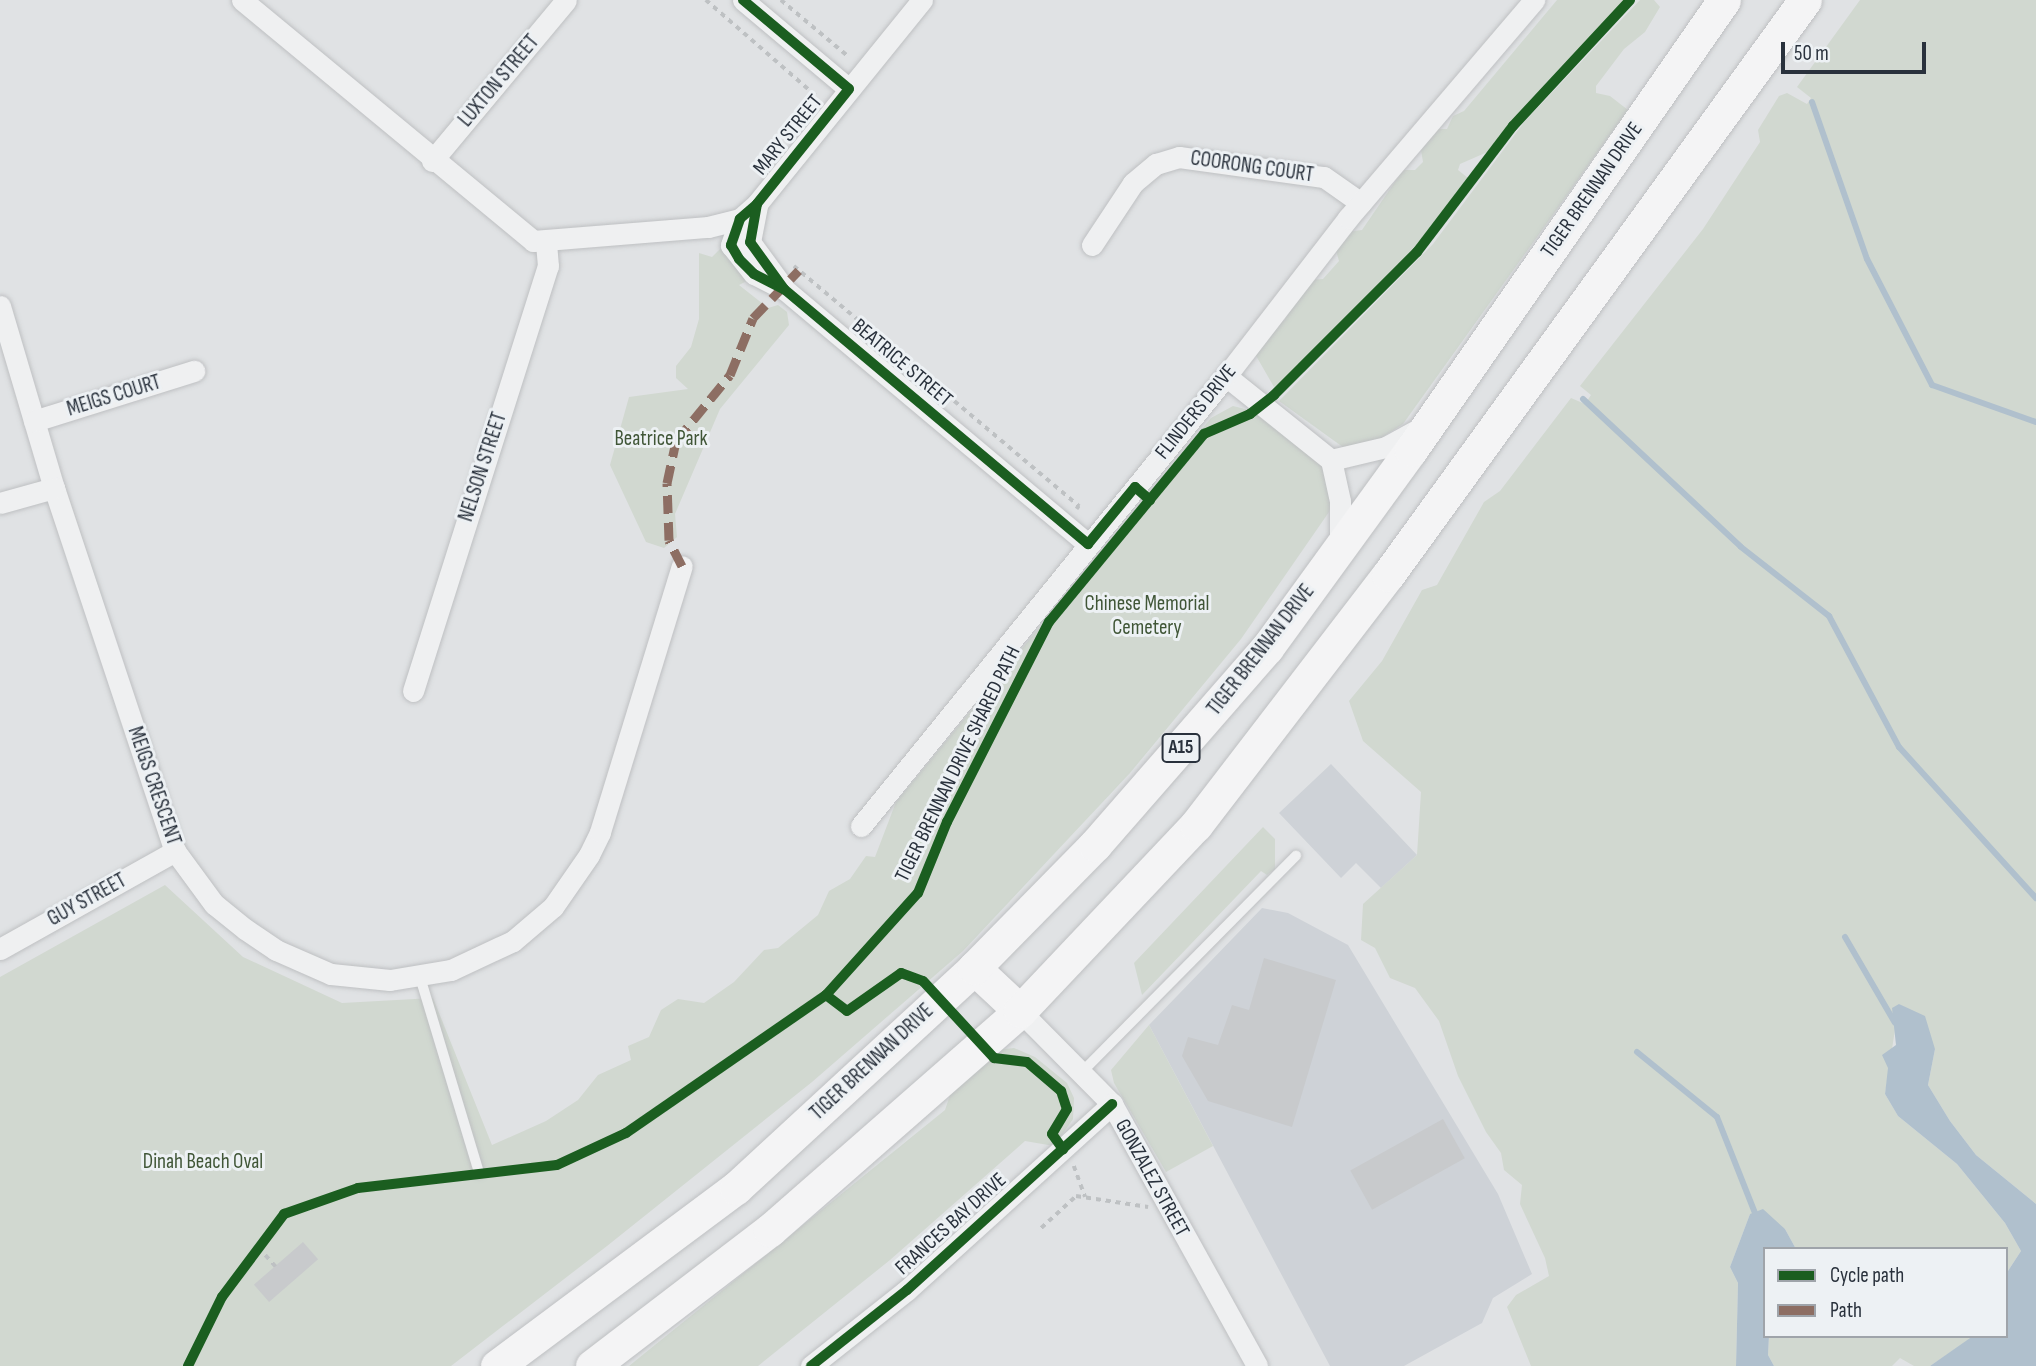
<!DOCTYPE html>
<html>
<head>
<meta charset="utf-8">
<style>
	body { margin:0 }
	#map { position:relative; width:2036px; height:1366px; overflow:hidden; background:#e0e2e4; font-family:"Sofia Sans Condensed",sans-serif }
	div>[style] { position:absolute }
	[style*='--x'] { left:calc(var(--x)*1px); top:calc(var(--y)*1px); width:calc(var(--w)*1px); rotate:calc(var(--a)*1deg) }
	.built>* { inset:0; background:#ced2d7 }
	.green>* { inset:0; background:#d1d8d0 }
	.water>* { inset:0; background:#b0c0cd }
	.stream>* { height:6px; margin:-3px; padding:0 3px; transform-origin:3px; border-radius:3px; background:#b0c0cd }
	.building>* { inset:0; background:#c8cacc; transform-origin:0 0 }
	.path>* { height:3.5px; margin-top:-1.75px; transform-origin:0; background:repeating-linear-gradient(90deg,#bec1c3 0 5px,transparent 0 10px) }
	.roads { filter:drop-shadow(0 0 2px #bec0c2) drop-shadow(0 0 2px #bec0c2) }
	.service>* { height:10px; margin:-5px; padding:0 5px; transform-origin:5px; border-radius:5px; background:#eff0f1 }
	.minor>* { height:21px; margin:-10.5px; padding:0 10.5px; transform-origin:10.5px; border-radius:10.5px; background:#eff0f1 }
	.primary>* { height:33px; margin:-16.5px; padding:0 16.5px; transform-origin:16.5px; border-radius:16.5px; background:#f4f4f5 }
	.quiet>* { height:9px; margin-top:-4.5px; transform-origin:0; background:repeating-linear-gradient(90deg,#8d6e63 0 18px,transparent 0 27px) }
	.cycleway>* { height:10px; margin:-5px; padding:0 5px; transform-origin:5px; border-radius:5px; background:#1b5e20 }
	span { translate:-50% -50%; white-space:nowrap; text-align:center; line-height:1.15; -webkit-text-stroke:6px #edf1f4; paint-order:stroke }
	.shield-label span { padding:2px 5px; background:#edf1f4; border:2px solid; border-radius:5px; -webkit-text-stroke-width:0 }
	.shield-label { font-size:19px; color:#29313c; font-weight:700 }
	.street-label { font-size:21px; color:#29313c }
	.park-label { font-size:21px; color:#405637 }
	.legend { position:absolute; left:1763px; top:1247px; width:245px; height:91px; box-sizing:border-box; background:#edf1f4; border:2px solid #9fa4aa; margin:0; padding:9px 12px; list-style:none; font-size:21px; color:#29313c }
	.legend li { display:flex; align-items:center; gap:14px; height:35px }
	.legend b { width:35px; border:2px solid #9fa4aa }
	.scale { position:absolute; left:1781px; top:42px; width:145px; height:32px; box-sizing:border-box; border:4px solid #29313c; border-top:0; padding-left:9px; font-size:21px; line-height:24px; white-space:nowrap; color:#29313c; -webkit-text-stroke:5px #edf1f4; paint-order:stroke }
</style>
</head>
<body>
<div id="map">
	<div class="built">
		<div style="clip-path:polygon(1331px 764px,1417px 855px,1381px 888px,1356px 863px,1341px 878px,1279px 813px)"></div>
		<div style="clip-path:polygon(1262px 908px,1288px 913px,1348px 945px,1498px 1194px,1532px 1274px,1493px 1298px,1482px 1323px,1404px 1366px,1330px 1366px,1149px 1025px)"></div>
	</div>
	<div class="green">
		<div style="clip-path:polygon(1557px 0,1626px 0,1506px 133px,1499px 136px,1492px 150px,1460px 164px,1458px 170px,1468px 178px,1421px 242px,1293px 373px,1274px 387px,1255px 354px,1269px 325px,1285px 320px,1288px 298px,1307px 280px,1323px 279px,1339px 261px,1335px 247px,1347px 232px,1362px 230px,1403px 170px,1415px 170px,1423px 162px,1421px 150px,1438px 129px,1447px 129px,1453px 116px,1464px 111px)"></div>
		<div style="clip-path:polygon(1640px 0,1654px 0,1660px 7px,1645px 32px,1624px 49px,1596px 86px,1596px 93px,1610px 96px,1628px 110px,1403px 424px,1375px 442px,1347px 450px,1279px 401px,1433px 244px,1525px 121px)"></div>
		<div style="clip-path:polygon(1860px 0,2036px 0,2036px 1204px,1976px 1155px,1950px 1121px,1928px 1085px,1935px 1049px,1914px 1014px,1899px 1004px,1885px 1094px,1898px 1116px,1957px 1164px,2005px 1223px,2021px 1251px,2006px 1274px,2006px 1249px,1796px 1249px,1785px 1229px,1750px 1214px,1730px 1267px,1738px 1283px,1736px 1366px,1531px 1366px,1507px 1307px,1516px 1295px,1549px 1276px,1545px 1258px,1520px 1204px,1522px 1185px,1504px 1170px,1501px 1153px,1486px 1132px,1458px 1076px,1439px 1021px,1415px 988px,1390px 978px,1375px 948px,1361px 940px,1363px 904px,1417px 855px,1421px 792px,1363px 741px,1349px 701px,1382px 661px,1422px 590px,1437px 585px,1484px 502px,1500px 491px,1571px 398px,1585px 404px,1591px 395px,1580px 386px,1703px 229px,1760px 142px,1758px 130px,1779px 96px,1787px 93px,1807px 104px,1811px 98px,1797px 87px)"></div>
		<div style="clip-path:polygon(723px 246px,747px 281px,739px 285px,768px 308px,778px 305px,787px 312px,789px 325px,720px 409px,675px 514px,677px 537px,664px 548px,646px 542px,610px 465px,629px 397px,688px 389px,676px 378px,676px 366px,691px 347px,699px 319px,699px 253px,712px 257px)"></div>
		<div style="clip-path:polygon(1233px 406px,1261px 413px,1325px 467px,1333px 498px,1329px 512px,1241px 639px,1130px 773px,963px 951px,812px 1082px,607px 1246px,451px 1366px,0 1366px,0 977px,165px 885px,243px 957px,342px 1003px,433px 998px,492px 1145px,546px 1121px,578px 1100px,598px 1075px,631px 1060px,628px 1046px,649px 1037px,661px 1010px,678px 999px,704px 1003px,734px 982px,764px 950px,778px 948px,818px 915px,829px 891px,850px 879px,866px 856px,875px 857px,896px 802px,1211px 418px)"></div>
		<div style="clip-path:polygon(1263px 827px,1275px 839px,1275px 869px,1267px 875px,1261px 871px,1142px 995px,1134px 963px)"></div>
		<div style="clip-path:polygon(1149px 1025px,1213px 1146px,1166px 1172px,1114px 1083px,1111px 1070px)"></div>
		<div style="clip-path:polygon(1014px 1048px,1035px 1057px,1067px 1083px,1074px 1098px,1073px 1119px,1054px 1146px,1025px 1141px,890px 1260px,758px 1366px,629px 1366px,945px 1110px,952px 1089px,996px 1050px)"></div>
		<div style="clip-path:polygon(1769px 1336px,1973px 1336px,1973px 1337px,1930px 1366px,1914px 1366px,1900px 1358px,1892px 1366px,1774px 1366px,1768px 1355px)"></div>
	</div>
	<div class="water">
		<div style="clip-path:polygon(1899px 1004px,1925px 1016px,1935px 1049px,1928px 1085px,1950px 1121px,1976px 1155px,2036px 1204px,2036px 1366px,1930px 1366px,1973px 1336px,2006px 1336px,2006px 1274px,2021px 1251px,2005px 1223px,1957px 1164px,1898px 1116px,1885px 1094px,1888px 1068px,1882px 1055px,1896px 1045px,1892px 1008px)"></div>
		<div style="clip-path:polygon(1763px 1209px,1785px 1229px,1796px 1249px,1765px 1249px,1765px 1336px,1769px 1336px,1768px 1355px,1774px 1366px,1736px 1366px,1738px 1283px,1730px 1267px,1750px 1214px)"></div>
	</div>
	<div class="stream">
		<div style="--x:1812;--y:102;--w:166;--a:70.7"></div>
		<div style="--x:1867;--y:259;--w:142;--a:62.7"></div>
		<div style="--x:1932;--y:385;--w:110;--a:19.6"></div>
		<div style="--x:1583;--y:399;--w:216;--a:43.1"></div>
		<div style="--x:1741;--y:547;--w:112;--a:38.1"></div>
		<div style="--x:1829;--y:616;--w:149;--a:61.9"></div>
		<div style="--x:1899;--y:747;--w:204;--a:47.8"></div>
		<div style="--x:1845;--y:937;--w:99;--a:59.8"></div>
		<div style="--x:1637;--y:1052;--w:103;--a:39.1"></div>
		<div style="--x:1717;--y:1117;--w:109;--a:68.4"></div>
	</div>
	<div class="building">
		<div style="clip-path:polygon(1264px 958px,1336px 980px,1292px 1127px,1208px 1101px,1182px 1056px,1188px 1037px,1218px 1045px,1232px 1005px,1249px 1010px)"></div>
		<div style="left:1443px;top:1119px;width:45px;height:106px;rotate:61deg"></div>
		<div style="left:303px;top:1242px;width:23px;height:65px;rotate:49deg"></div>
	</div>
	<div class="path">
		<div style="--x:706;--y:0;--w:147;--a:41.1"></div>
		<div style="--x:781;--y:0;--w:89;--a:40"></div>
		<div style="--x:794;--y:266;--w:373;--a:40.1"></div>
		<div style="--x:1079;--y:506;--w:4;--a:124"></div>
		<div style="--x:1074;--y:1166;--w:33;--a:70"></div>
		<div style="--x:1041;--y:1228;--w:47;--a:-42.4"></div>
		<div style="--x:1076;--y:1196;--w:73;--a:8.7"></div>
		<div style="--x:259;--y:1248;--w:25;--a:48"></div>
	</div>
	<div class="roads">
		<div class="service">
			<div style="--x:420;--y:977;--w:204;--a:73.2"></div>
			<div style="--x:1083;--y:1071;--w:303;--a:-45.3"></div>
		</div>
		<div class="minor">
			<div style="--x:242;--y:0;--w:378;--a:39.6"></div>
			<div style="--x:533;--y:241;--w:176;--a:-4.6"></div>
			<div style="--x:708;--y:227;--w:33;--a:-14"></div>
			<div style="--x:743;--y:0;--w:138;--a:40"></div>
			<div style="--x:922;--y:0;--w:262;--a:129"></div>
			<div style="--x:757;--y:204;--w:23;--a:139"></div>
			<div style="--x:740;--y:219;--w:28;--a:109"></div>
			<div style="--x:731;--y:245;--w:37;--a:52"></div>
			<div style="--x:754;--y:274;--w:34;--a:27"></div>
			<div style="--x:784;--y:289;--w:397;--a:40"></div>
			<div style="--x:432;--y:161;--w:209;--a:-50.2"></div>
			<div style="--x:757;--y:206;--w:37;--a:101"></div>
			<div style="--x:750;--y:242;--w:56;--a:53.7"></div>
			<div style="--x:1092;--y:245;--w:74;--a:-56.5"></div>
			<div style="--x:1133;--y:183;--w:30;--a:-40"></div>
			<div style="--x:1156;--y:164;--w:24;--a:-17"></div>
			<div style="--x:1179;--y:157;--w:146;--a:7.9"></div>
			<div style="--x:1324;--y:177;--w:45;--a:35.1"></div>
			<div style="--x:0;--y:306;--w:190;--a:73.5"></div>
			<div style="--x:54;--y:488;--w:383;--a:71.6"></div>
			<div style="--x:175;--y:851;--w:66;--a:53.7"></div>
			<div style="--x:214;--y:904;--w:40;--a:39"></div>
			<div style="--x:245;--y:929;--w:37;--a:34"></div>
			<div style="--x:276;--y:950;--w:60;--a:23.6"></div>
			<div style="--x:331;--y:974;--w:59;--a:5.8"></div>
			<div style="--x:390;--y:980;--w:62;--a:-9.3"></div>
			<div style="--x:451;--y:970;--w:68;--a:-25.1"></div>
			<div style="--x:513;--y:941;--w:52;--a:-40.4"></div>
			<div style="--x:553;--y:907;--w:63;--a:-55.3"></div>
			<div style="--x:589;--y:855;--w:25;--a:-64"></div>
			<div style="--x:600;--y:832;--w:278;--a:-72.9"></div>
			<div style="--x:1226;--y:376;--w:134;--a:38.7"></div>
			<div style="--x:1331;--y:460;--w:42;--a:77.6"></div>
			<div style="--x:1340;--y:501;--w:45;--a:90"></div>
			<div style="--x:34;--y:421;--w:168;--a:-17.4"></div>
			<div style="--x:1331;--y:460;--w:57;--a:-13.3"></div>
			<div style="--x:1386;--y:447;--w:39;--a:-29"></div>
			<div style="--x:0;--y:503;--w:56;--a:-15.5"></div>
			<div style="--x:413;--y:691;--w:446;--a:-72.4"></div>
			<div style="--x:548;--y:266;--w:23;--a:-95"></div>
			<div style="--x:861;--y:826;--w:579;--a:-50.95"></div>
			<div style="--x:1226;--y:376;--w:200;--a:-52.3"></div>
			<div style="--x:1348;--y:218;--w:287;--a:-49.5"></div>
			<div style="--x:0;--y:949;--w:201;--a:-29.2"></div>
			<div style="--x:1020;--y:1011;--w:131;--a:45.3"></div>
			<div style="--x:1112;--y:1104;--w:299;--a:61"></div>
			<div style="--x:811;--y:1366;--w:122;--a:-38.4"></div>
			<div style="--x:907;--y:1290;--w:277;--a:-42.2"></div>
		</div>
		<div class="primary">
			<div style="--x:974;--y:968;--w:63;--a:43.1"></div>
			<div style="--x:497;--y:1366;--w:298;--a:-36.7"></div>
			<div style="--x:736;--y:1188;--w:324;--a:-42.7"></div>
			<div style="--x:974;--y:968;--w:173;--a:-45.5"></div>
			<div style="--x:1095;--y:845;--w:262;--a:-48.9"></div>
			<div style="--x:1267;--y:648;--w:245;--a:-54"></div>
			<div style="--x:1411;--y:450;--w:548;--a:-55.18"></div>
			<div style="--x:592;--y:1366;--w:224;--a:-37.4"></div>
			<div style="--x:770;--y:1230;--w:332;--a:-41.2"></div>
			<div style="--x:1020;--y:1011;--w:256;--a:-46.6"></div>
			<div style="--x:1196;--y:825;--w:315;--a:-52.5"></div>
			<div style="--x:1388;--y:575;--w:710;--a:-54.05"></div>
		</div>
	</div>
	<div class="quiet">
		<div style="--x:682;--y:566;--w:29;--a:-117"></div>
		<div style="--x:669;--y:540;--w:57;--a:-92"></div>
		<div style="--x:667;--y:483;--w:43;--a:-77.9"></div>
		<div style="--x:676;--y:441;--w:85;--a:-50.7"></div>
		<div style="--x:730;--y:375;--w:61;--a:-68"></div>
		<div style="--x:753;--y:318;--w:66;--a:-46.2"></div>
	</div>
	<div class="cycleway">
		<div style="--x:743;--y:0;--w:138;--a:40"></div>
		<div style="--x:849;--y:89;--w:147;--a:128.7"></div>
		<div style="--x:757;--y:204;--w:23;--a:139"></div>
		<div style="--x:740;--y:219;--w:28;--a:109"></div>
		<div style="--x:731;--y:245;--w:16;--a:60"></div>
		<div style="--x:739;--y:259;--w:21;--a:45"></div>
		<div style="--x:754;--y:274;--w:34;--a:27"></div>
		<div style="--x:784;--y:289;--w:397;--a:40"></div>
		<div style="--x:1088;--y:544;--w:74;--a:-50.5"></div>
		<div style="--x:1135;--y:487;--w:20;--a:41"></div>
		<div style="--x:757;--y:204;--w:39;--a:100"></div>
		<div style="--x:750;--y:242;--w:58;--a:54.1"></div>
		<div style="--x:826;--y:995;--w:26;--a:37"></div>
		<div style="--x:847;--y:1011;--w:66;--a:-35.1"></div>
		<div style="--x:901;--y:973;--w:23;--a:20"></div>
		<div style="--x:923;--y:981;--w:105;--a:47.3"></div>
		<div style="--x:994;--y:1058;--w:33;--a:7"></div>
		<div style="--x:1027;--y:1062;--w:45;--a:40.5"></div>
		<div style="--x:1061;--y:1091;--w:19;--a:72"></div>
		<div style="--x:1067;--y:1109;--w:29;--a:121"></div>
		<div style="--x:1052;--y:1134;--w:19;--a:54"></div>
		<div style="--x:188;--y:1366;--w:77;--a:-63.8"></div>
		<div style="--x:222;--y:1297;--w:104;--a:-53.2"></div>
		<div style="--x:284;--y:1214;--w:78;--a:-19.4"></div>
		<div style="--x:358;--y:1188;--w:200;--a:-6.6"></div>
		<div style="--x:557;--y:1165;--w:76;--a:-24.9"></div>
		<div style="--x:626;--y:1133;--w:243;--a:-34.6"></div>
		<div style="--x:826;--y:995;--w:137;--a:-48"></div>
		<div style="--x:918;--y:893;--w:77;--a:-67.8"></div>
		<div style="--x:947;--y:822;--w:225;--a:-63"></div>
		<div style="--x:1049;--y:622;--w:244;--a:-50.5"></div>
		<div style="--x:1204;--y:434;--w:50;--a:-23.5"></div>
		<div style="--x:1250;--y:414;--w:31;--a:-38"></div>
		<div style="--x:1274;--y:395;--w:202;--a:-45"></div>
		<div style="--x:1417;--y:252;--w:158;--a:-52.7"></div>
		<div style="--x:1513;--y:126;--w:172;--a:-47.1"></div>
		<div style="--x:811;--y:1366;--w:122;--a:-38.4"></div>
		<div style="--x:907;--y:1290;--w:277;--a:-42.2"></div>
	</div>
	<div class="shield-label">
		<span style="left:1181px;top:748px">A15</span>
	</div>
	<div class="street-label">
		<span style="left:499px;top:81px;rotate:-50deg">LUXTON STREET</span>
		<span style="left:788px;top:135px;rotate:-51deg">MARY STREET</span>
		<span style="left:1252px;top:167px;rotate:8deg">COORONG COURT</span>
		<span style="left:1592px;top:190px;rotate:-55deg">TIGER BRENNAN DRIVE</span>
		<span style="left:902px;top:363px;rotate:40deg">BEATRICE STREET</span>
		<span style="left:114px;top:396px;rotate:-17deg">MEIGS COURT</span>
		<span style="left:1196px;top:412px;rotate:-51deg">FLINDERS DRIVE</span>
		<span style="left:483px;top:467px;rotate:-72deg">NELSON STREET</span>
		<span style="left:1261px;top:650px;rotate:-52deg">TIGER BRENNAN DRIVE</span>
		<span style="left:958px;top:764px;rotate:-64deg">TIGER BRENNAN DRIVE SHARED PATH</span>
		<span style="left:154px;top:786px;rotate:71deg">MEIGS CRESCENT</span>
		<span style="left:87px;top:900px;rotate:-29deg">GUY STREET</span>
		<span style="left:872px;top:1062px;rotate:-43deg">TIGER BRENNAN DRIVE</span>
		<span style="left:1152px;top:1178px;rotate:61deg">GONZALEZ STREET</span>
		<span style="left:951px;top:1224px;rotate:-42deg">FRANCES BAY DRIVE</span>
	</div>
	<div class="park-label">
		<span style="left:661px;top:439px">Beatrice Park</span>
		<span style="left:1147px;top:616px">Chinese Memorial<br>Cemetery</span>
		<span style="left:203px;top:1162px">Dinah Beach Oval</span>
	</div>
	<ul class="legend">
	<li><b style="height:9px;background:#1b5e20"></b>Cycle path</li>
	<li><b style="height:9px;background:#8d6e63"></b>Path</li>
	</ul>
	<div class="scale">50 m</div>
</div>
</body>
</html>
